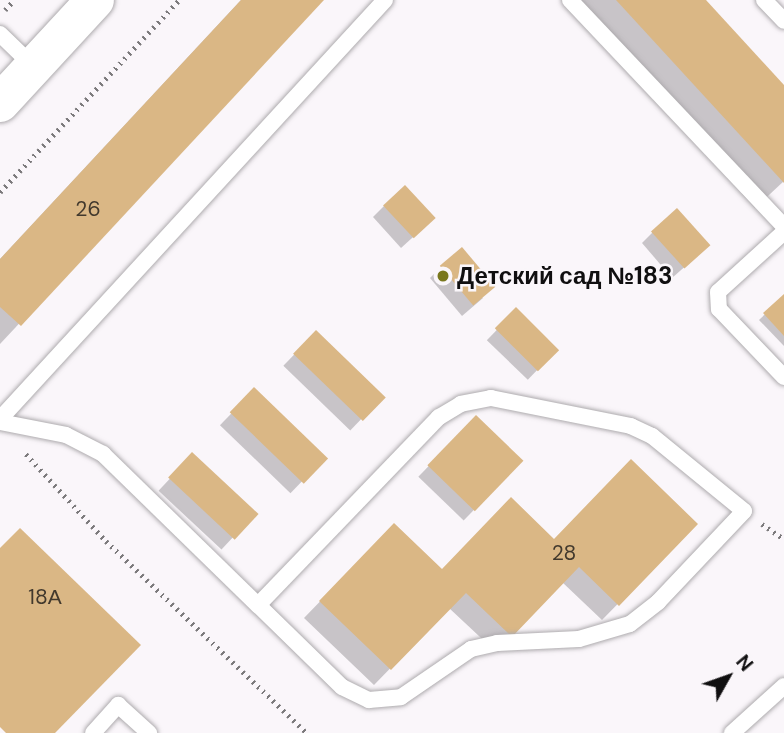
<!DOCTYPE html>
<html>
<head>
<meta charset="utf-8">
<style>
	body { margin:0 }
	#map { position:relative; width:784px; height:733px; overflow:hidden; background:#faf6fa; font-family:"DM Sans",sans-serif }
	div>[style] { position:absolute }
	[style*='--x'] { left:calc(var(--x)*1px); top:calc(var(--y)*1px); width:calc(var(--w)*1px); rotate:calc(var(--a)*1deg) }
	.shadow>* { inset:0; background:#0003; transform-origin:0 0 }
	.building>* { inset:0; background:#dab785; transform-origin:0 0 }
	.path>* { height:4.5px; margin-top:-2.25px; transform-origin:0; background:repeating-linear-gradient(90deg,#7c7a7c 0 2px,transparent 0 7px) }
	.roads { filter:drop-shadow(0 0 2px #aeabae) drop-shadow(0 0 2px #aeabae) }
	.service>* { height:16px; margin:-8px; padding:0 8px; transform-origin:8px; border-radius:8px; background:#fff }
	.tertiary>* { height:38px; margin:-19px; padding:0 19px; transform-origin:19px; border-radius:19px; background:#fff }
	.dots>* { width:19px; height:19px; translate:-50% -50%; box-sizing:border-box; border:4px solid #faf6fa; border-radius:50% }
	span { translate:-50% -50%; white-space:nowrap; text-align:center; line-height:1.15; -webkit-text-stroke:5px #faf6fa; paint-order:stroke }
	.number-label { font-size:21px; color:#42392d }
	.number-label span { -webkit-text-stroke-width:0 }
	.poi-label { font-size:24px; color:#100f10; font-weight:700 }
	.left { translate:0 -50%; text-align:left }
	.north { position:absolute; left:693px; top:642px; width:70px; height:70px; -webkit-text-stroke:5px #faf6fa; paint-order:stroke; rotate:50deg; font-size:19px; font-weight:700; line-height:28px; text-align:center; color:#100f10 }
	.north::after { content:''; display:block; margin:auto; width:24px; height:32px; background:#100f10; clip-path:polygon(50% 0,100% 100%,50% 72%,0 100%) }
</style>
</head>
<body>
<div id="map">
	<div class="shadow">
		<div style="clip-path:polygon(241px 0,322px 0,0 344px,0 259px)"></div>
		<div style="clip-path:polygon(564px 0,704px 0,784px 87px,784px 181px,755px 208px)"></div>
		<div style="clip-path:polygon(384px 206px,422px 229px,401px 248px,373px 217px)"></div>
		<div style="clip-path:polygon(653px 232px,697px 256px,672px 278px,642px 243px)"></div>
		<div style="clip-path:polygon(441px 267px,483px 298px,462px 316px,430px 278px)"></div>
		<div style="clip-path:polygon(784px 296px,784px 346px,759px 320px)"></div>
		<div style="left:516px;top:310px;width:57px;height:42px;rotate:44deg"></div>
		<div style="left:316px;top:332px;width:93px;height:47px;rotate:44deg"></div>
		<div style="left:254px;top:390px;width:98px;height:49px;rotate:44deg"></div>
		<div style="left:476px;top:417px;width:63px;height:83px;rotate:44deg"></div>
		<div style="left:192px;top:455px;width:86px;height:49px;rotate:43deg"></div>
		<div style="clip-path:polygon(696px 524px,602px 620px,562px 582px,495px 651px,449px 608px,374px 685px,304px 618px,394px 525px,441px 571px,554px 541px)"></div>
	</div>
	<div class="building">
		<div style="clip-path:polygon(241px 0,324px 0,21px 326px,0 307px,0 259px)"></div>
		<div style="clip-path:polygon(616px 0,706px 0,784px 85px,784px 183px)"></div>
		<div style="left:405px;top:185px;width:45px;height:30px;rotate:47deg"></div>
		<div style="left:677px;top:208px;width:50px;height:35px;rotate:48deg"></div>
		<div style="left:462px;top:247px;width:52px;height:29px;rotate:50deg"></div>
		<div style="clip-path:polygon(784px 294px,784px 336px,763px 313px)"></div>
		<div style="left:516px;top:307px;width:61px;height:30px;rotate:45deg"></div>
		<div style="left:316px;top:330px;width:97px;height:33px;rotate:44deg"></div>
		<div style="left:254px;top:387px;width:103px;height:35px;rotate:44deg"></div>
		<div style="left:476px;top:415px;width:66px;height:70px;rotate:44deg"></div>
		<div style="left:192px;top:452px;width:91px;height:35px;rotate:43deg"></div>
		<div style="clip-path:polygon(631px 459px,698px 524px,619px 606px,579px 567px,512px 637px,466px 593px,391px 670px,319px 601px,394px 523px,442px 569px,511px 497px,554px 539px)"></div>
		<div style="clip-path:polygon(20px 528px,141px 645px,55px 733px,6px 733px,0 727px,0 548px)"></div>
	</div>
	<div class="path">
		<div style="--x:5;--y:10;--w:13;--a:-48"></div>
		<div style="--x:0;--y:192;--w:262;--a:-47"></div>
		<div style="--x:26;--y:454;--w:118;--a:47.4"></div>
		<div style="--x:106;--y:541;--w:278;--a:43.7"></div>
		<div style="--x:762;--y:524;--w:27;--a:34"></div>
	</div>
	<div class="roads">
		<div class="service">
			<div style="--x:570;--y:0;--w:311;--a:46.6"></div>
			<div style="--x:764;--y:0;--w:29;--a:46"></div>
			<div style="--x:0;--y:34;--w:46;--a:44.1"></div>
			<div style="--x:784;--y:232;--w:89;--a:137.7"></div>
			<div style="--x:718;--y:292;--w:17;--a:87"></div>
			<div style="--x:719;--y:309;--w:94;--a:46.3"></div>
			<div style="--x:0;--y:419;--w:569;--a:-47.42"></div>
			<div style="--x:0;--y:422;--w:67;--a:11.1"></div>
			<div style="--x:66;--y:435;--w:42;--a:27.2"></div>
			<div style="--x:103;--y:454;--w:216;--a:44.3"></div>
			<div style="--x:258;--y:605;--w:117;--a:44.3"></div>
			<div style="--x:342;--y:687;--w:30;--a:26"></div>
			<div style="--x:369;--y:700;--w:32;--a:-5"></div>
			<div style="--x:401;--y:697;--w:85;--a:-34.4"></div>
			<div style="--x:471;--y:649;--w:27;--a:-13"></div>
			<div style="--x:497;--y:643;--w:82;--a:-2.8"></div>
			<div style="--x:579;--y:639;--w:53;--a:-16.4"></div>
			<div style="--x:630;--y:624;--w:36;--a:-38"></div>
			<div style="--x:658;--y:602;--w:125;--a:-46.6"></div>
			<div style="--x:744;--y:511;--w:119;--a:-140.8"></div>
			<div style="--x:652;--y:436;--w:23;--a:-155"></div>
			<div style="--x:631;--y:426;--w:143;--a:-168.7"></div>
			<div style="--x:491;--y:398;--w:31;--a:169"></div>
			<div style="--x:461;--y:404;--w:26;--a:149"></div>
			<div style="--x:439;--y:417;--w:261;--a:133.9"></div>
			<div style="--x:93;--y:733;--w:38;--a:-48"></div>
			<div style="--x:118;--y:705;--w:42;--a:42.1"></div>
			<div style="--x:732;--y:733;--w:70;--a:-42.1"></div>
		</div>
		<div class="tertiary">
			<div style="--x:0;--y:103;--w:140;--a:-47.3"></div>
		</div>
	</div>
	<div class="dots">
		<div style="left:443px;top:276px;background:#79771d"></div>
	</div>
	<div class="number-label">
		<span style="left:88px;top:209px">26</span>
		<span style="left:564px;top:553px">28</span>
		<span style="left:45px;top:597px">18А</span>
	</div>
	<div class="poi-label">
		<span class="left" style="left:457px;top:276px">Детский сад №183</span>
	</div>
	<div class="north">N</div>
</div>
</body>
</html>
